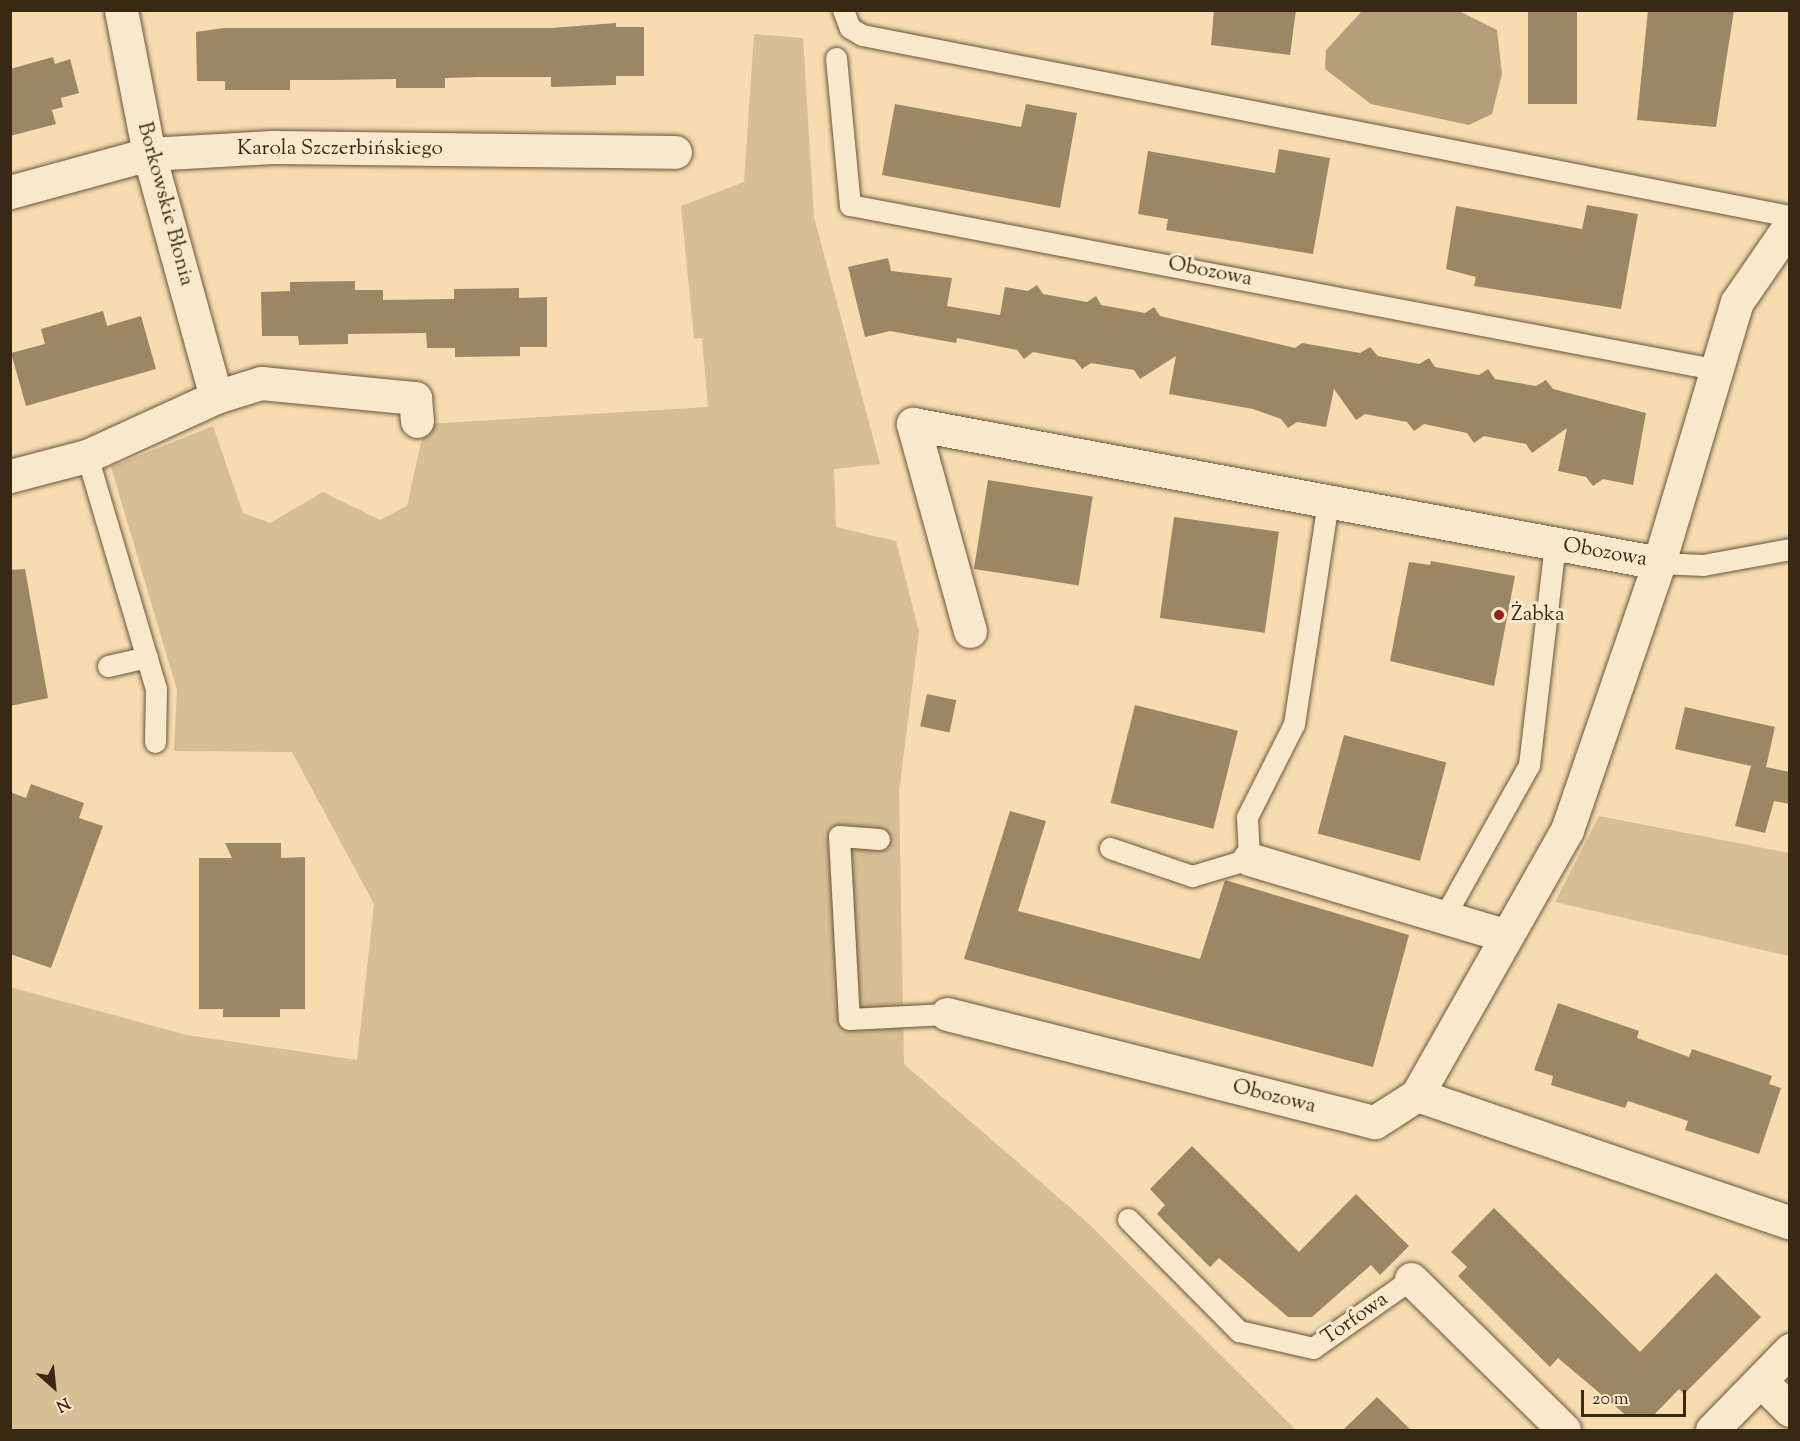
<!DOCTYPE html>
<html>
<head>
<meta charset="utf-8">
<style>
	body { margin:0 }
	#map { position:relative; width:1800px; height:1441px; overflow:hidden; background:#f6dcaf; font-family:"Sorts Mill Goudy",serif }
	div>[style] { position:absolute }
	[style*='--x'] { left:calc(var(--x)*1px); top:calc(var(--y)*1px); width:calc(var(--w)*1px); rotate:calc(var(--a)*1deg) }
	.green>* { inset:0; background:#d6be95 }
	.water>* { inset:0; background:#b59f7a }
	.building>* { inset:0; background:#9b8665; transform-origin:0 0 }
	.roads { filter:drop-shadow(0 0 2px #68563b) drop-shadow(0 0 2px #68563b) }
	.service>* { height:21px; margin:-10.5px; padding:0 10.5px; transform-origin:10.5px; border-radius:10.5px; background:#f9e8cb }
	.minor>* { height:33px; margin:-16.5px; padding:0 16.5px; transform-origin:16.5px; border-radius:16.5px; background:#f9e8cb }
	.dots>* { width:16px; height:16px; translate:-50% -50%; box-sizing:border-box; border:3px solid #f9e8cb; border-radius:50% }
	span { translate:-50% -50%; white-space:nowrap; text-align:center; line-height:1.15; -webkit-text-stroke:6px #f9e8cb; paint-order:stroke }
	.street-label { font-size:21px; color:#382914 }
	.poi-label { font-size:21px; color:#382914 }
	.left { translate:0 -50%; text-align:left }
	.frame { position:absolute; inset:0; border:12px solid #382914; pointer-events:none }
	.north { position:absolute; left:24px; top:1357px; width:60px; height:60px; -webkit-text-stroke:4px #f9e8cb; paint-order:stroke; rotate:153deg; font-size:16px; font-weight:700; line-height:24px; text-align:center; color:#382914 }
	.north::after { content:''; display:block; margin:auto; width:21px; height:27px; background:#382914; clip-path:polygon(50% 0,100% 100%,50% 72%,0 100%) }
	.scale { position:absolute; left:1581px; top:1390px; width:105px; height:27px; box-sizing:border-box; border:3px solid #382914; border-top:0; padding-left:8px; font-size:18px; line-height:21px; white-space:nowrap; color:#382914; -webkit-text-stroke:4px #f9e8cb; paint-order:stroke }
</style>
</head>
<body>
<div id="map">
	<div class="green">
		<div style="clip-path:polygon(754px 34px,803px 38px,814px 217px,880px 464px,834px 469px,836px 527px,896px 541px,919px 632px,899px 793px,904px 1064px,1089px 1224px,1296px 1430px,11px 1430px,10px 987px,187px 1035px,357px 1060px,374px 904px,292px 752px,174px 751px,177px 690px,111px 467px,213px 426px,243px 513px,270px 523px,323px 492px,380px 520px,407px 506px,425px 424px,708px 407px,702px 338px,694px 339px,681px 206px,744px 182px)"></div>
		<div style="clip-path:polygon(1599px 816px,1789px 853px,1789px 956px,1555px 902px)"></div>
	</div>
	<div class="water">
		<div style="clip-path:polygon(1457px 10px,1497px 30px,1502px 74px,1492px 114px,1469px 125px,1371px 104px,1325px 69px,1326px 50px,1362px 11px)"></div>
	</div>
	<div class="building">
		<div style="clip-path:polygon(1214px 10px,1296px 10px,1290px 55px,1211px 45px)"></div>
		<div style="left:1528px;top:10px;width:49px;height:94px"></div>
		<div style="clip-path:polygon(1648px 10px,1734px 10px,1716px 127px,1637px 120px)"></div>
		<div style="clip-path:polygon(616px 23px,616px 27px,644px 27px,644px 76px,616px 76px,616px 85px,551px 87px,551px 77px,481px 77px,445px 78px,445px 88px,396px 88px,396px 79px,334px 80px,290px 80px,290px 90px,225px 90px,225px 81px,197px 81px,196px 32px,224px 28px,551px 28px)"></div>
		<div style="clip-path:polygon(53px 57px,55px 64px,70px 59px,79px 93px,61px 98px,63px 107px,52px 110px,56px 124px,10px 136px,10px 69px)"></div>
		<div style="clip-path:polygon(895px 104px,1021px 127px,1026px 104px,1077px 113px,1060px 208px,882px 175px)"></div>
		<div style="clip-path:polygon(1279px 149px,1330px 158px,1313px 254px,1166px 230px,1168px 219px,1138px 214px,1148px 151px,1275px 173px)"></div>
		<div style="clip-path:polygon(1587px 205px,1638px 214px,1621px 309px,1474px 286px,1476px 277px,1446px 269px,1456px 206px,1582px 229px)"></div>
		<div style="clip-path:polygon(888px 258px,891px 271px,952px 278px,947px 306px,1000px 315px,1005px 287px,1028px 291px,1037px 285px,1043px 294px,1087px 302px,1096px 296px,1101px 305px,1145px 313px,1154px 307px,1160px 316px,1295px 348px,1302px 343px,1360px 353px,1370px 347px,1378px 356px,1419px 364px,1429px 358px,1435px 367px,1479px 375px,1488px 369px,1495px 379px,1536px 386px,1546px 380px,1553px 389px,1646px 413px,1633px 485px,1603px 479px,1593px 486px,1586px 477px,1558px 471px,1567px 428px,1532px 453px,1526px 444px,1484px 436px,1474px 443px,1467px 433px,1424px 424px,1414px 431px,1407px 422px,1365px 414px,1356px 420px,1334px 389px,1326px 427px,1297px 422px,1288px 428px,1281px 419px,1253px 409px,1169px 394px,1176px 356px,1140px 379px,1134px 370px,1091px 363px,1082px 369px,1075px 360px,1033px 352px,1024px 359px,1017px 350px,957px 338px,956px 343px,890px 331px,865px 337px,848px 267px)"></div>
		<div style="clip-path:polygon(355px 281px,355px 290px,383px 290px,383px 300px,454px 299px,454px 289px,519px 288px,519px 298px,547px 297px,547px 347px,520px 347px,520px 356px,455px 357px,455px 348px,427px 348px,426px 333px,348px 334px,348px 344px,299px 345px,298px 336px,262px 336px,261px 292px,290px 291px,290px 282px)"></div>
		<div style="clip-path:polygon(103px 311px,107px 326px,141px 316px,156px 369px,26px 406px,11px 353px,45px 344px,41px 329px)"></div>
		<div style="left:988px;top:480px;width:106px;height:90px;rotate:9deg"></div>
		<div style="left:1174px;top:517px;width:106px;height:102px;rotate:8deg"></div>
		<div style="clip-path:polygon(1431px 561px,1515px 576px,1494px 686px,1390px 661px,1409px 562px,1430px 565px)"></div>
		<div style="clip-path:polygon(25px 569px,48px 698px,10px 706px,10px 570px)"></div>
		<div style="left:927px;top:694px;width:30px;height:33px;rotate:12deg"></div>
		<div style="left:1135px;top:705px;width:106px;height:101px;rotate:14deg"></div>
		<div style="clip-path:polygon(1685px 707px,1775px 727px,1766px 767px,1790px 772px,1790px 804px,1774px 801px,1765px 833px,1735px 826px,1751px 766px,1675px 749px)"></div>
		<div style="left:1344px;top:735px;width:106px;height:102px;rotate:15deg"></div>
		<div style="clip-path:polygon(31px 784px,84px 803px,79px 818px,103px 826px,51px 968px,10px 954px,10px 792px,26px 798px)"></div>
		<div style="clip-path:polygon(1010px 811px,1046px 821px,1018px 911px,1200px 959px,1225px 880px,1409px 935px,1373px 1067px,964px 959px)"></div>
		<div style="clip-path:polygon(225px 843px,281px 843px,281px 858px,305px 857px,305px 1009px,280px 1009px,280px 1017px,223px 1017px,223px 1009px,199px 1009px,199px 858px,232px 858px)"></div>
		<div style="clip-path:polygon(1558px 1003px,1639px 1031px,1637px 1038px,1689px 1057px,1692px 1049px,1772px 1076px,1769px 1084px,1781px 1088px,1759px 1154px,1685px 1130px,1688px 1121px,1628px 1101px,1625px 1108px,1551px 1085px,1553px 1076px,1534px 1070px)"></div>
		<div style="clip-path:polygon(1192px 1146px,1299px 1252px,1356px 1194px,1409px 1246px,1380px 1275px,1371px 1265px,1312px 1317px,1288px 1317px,1219px 1258px,1210px 1267px,1157px 1214px,1165px 1205px,1150px 1189px)"></div>
		<div style="clip-path:polygon(1494px 1208px,1640px 1352px,1716px 1273px,1761px 1317px,1684px 1394px,1679px 1389px,1652px 1417px,1628px 1417px,1558px 1358px,1550px 1367px,1458px 1276px,1467px 1267px,1451px 1252px)"></div>
		<div style="clip-path:polygon(1377px 1397px,1412px 1431px,1342px 1431px)"></div>
	</div>
	<div class="roads">
		<div class="service">
			<div style="--x:843;--y:10;--w:19;--a:69"></div>
			<div style="--x:850;--y:28;--w:14;--a:30"></div>
			<div style="--x:862;--y:35;--w:945;--a:11.04"></div>
			<div style="--x:836;--y:58;--w:148;--a:84.6"></div>
			<div style="--x:850;--y:205;--w:879;--a:10.75"></div>
			<div style="--x:87;--y:456;--w:243;--a:73.5"></div>
			<div style="--x:156;--y:689;--w:53;--a:91.1"></div>
			<div style="--x:1659;--y:563;--w:44;--a:2.6"></div>
			<div style="--x:1703;--y:565;--w:88;--a:-10.4"></div>
			<div style="--x:108;--y:666;--w:40;--a:-13"></div>
			<div style="--x:879;--y:839;--w:40;--a:-175.7"></div>
			<div style="--x:839;--y:836;--w:183;--a:86.9"></div>
			<div style="--x:849;--y:1019;--w:98;--a:-2.9"></div>
			<div style="--x:1110;--y:848;--w:87;--a:18.9"></div>
			<div style="--x:1192;--y:876;--w:59;--a:-16.6"></div>
			<div style="--x:1249;--y:859;--w:42;--a:-92.7"></div>
			<div style="--x:1247;--y:817;--w:104;--a:-63.2"></div>
			<div style="--x:1294;--y:724;--w:225;--a:-81.3"></div>
			<div style="--x:1444;--y:917;--w:174;--a:-60.8"></div>
			<div style="--x:1529;--y:765;--w:223;--a:-83.3"></div>
			<div style="--x:1128;--y:1219;--w:158;--a:45.3"></div>
			<div style="--x:1239;--y:1331;--w:76;--a:12.9"></div>
			<div style="--x:1313;--y:1348;--w:120;--a:-35.1"></div>
		</div>
		<div class="minor">
			<div style="--x:121;--y:10;--w:147;--a:79"></div>
			<div style="--x:149;--y:154;--w:252;--a:74.6"></div>
			<div style="--x:10;--y:192;--w:144;--a:-15.3"></div>
			<div style="--x:149;--y:154;--w:123;--a:-3.3"></div>
			<div style="--x:272;--y:147;--w:403;--a:0.7"></div>
			<div style="--x:10;--y:476;--w:80;--a:-14.6"></div>
			<div style="--x:87;--y:456;--w:142;--a:-24.6"></div>
			<div style="--x:216;--y:397;--w:47;--a:-17.3"></div>
			<div style="--x:261;--y:383;--w:155;--a:5.6"></div>
			<div style="--x:415;--y:398;--w:23;--a:85"></div>
			<div style="--x:970;--y:631;--w:215;--a:-105.4"></div>
			<div style="--x:913;--y:424;--w:759;--a:10.55"></div>
			<div style="--x:1249;--y:859;--w:269;--a:16.6"></div>
			<div style="--x:947;--y:1014;--w:441;--a:14.2"></div>
			<div style="--x:1375;--y:1122;--w:50;--a:-32.7"></div>
			<div style="--x:1417;--y:1095;--w:305;--a:-60.5"></div>
			<div style="--x:1567;--y:830;--w:282;--a:-71"></div>
			<div style="--x:1659;--y:563;--w:272;--a:-73.4"></div>
			<div style="--x:1737;--y:302;--w:93;--a:-55.5"></div>
			<div style="--x:1417;--y:1095;--w:394;--a:18.9"></div>
			<div style="--x:1411;--y:1279;--w:215;--a:44.6"></div>
			<div style="--x:1761;--y:1381;--w:41;--a:45"></div>
			<div style="--x:1712;--y:1430;--w:112;--a:-45.7"></div>
		</div>
	</div>
	<div class="dots">
		<div style="left:1499px;top:615px;background:#8f2418"></div>
	</div>
	<div class="street-label">
		<span style="left:340px;top:149px">Karola Szczerbińskiego</span>
		<span style="left:165px;top:204px;rotate:75deg">Borkowskie Błonia</span>
		<span style="left:1210px;top:272px;rotate:11deg">Obozowa</span>
		<span style="left:1605px;top:553px;rotate:10deg">Obozowa</span>
		<span style="left:1274px;top:1097px;rotate:14deg">Obozowa</span>
		<span style="left:1355px;top:1319px;rotate:-35deg">Torfowa</span>
	</div>
	<div class="poi-label">
		<span class="left" style="left:1511px;top:615px">Żabka</span>
	</div>
	<div class="frame"></div>
	<div class="north">N</div>
	<div class="scale">20 m</div>
</div>
</body>
</html>
